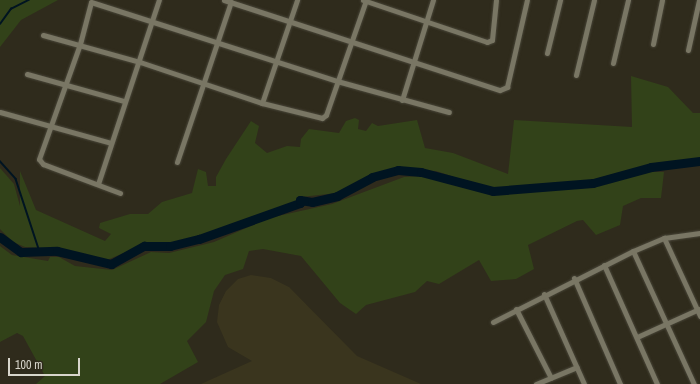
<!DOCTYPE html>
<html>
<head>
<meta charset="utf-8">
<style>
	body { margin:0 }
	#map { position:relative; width:700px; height:384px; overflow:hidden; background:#2f2b1c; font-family:"Archivo Narrow",sans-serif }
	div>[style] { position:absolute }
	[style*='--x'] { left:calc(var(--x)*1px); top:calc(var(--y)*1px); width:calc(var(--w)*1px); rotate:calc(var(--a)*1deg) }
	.built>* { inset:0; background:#3a351e }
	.green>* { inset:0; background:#324219 }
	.stream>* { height:1.5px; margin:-0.75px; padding:0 0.75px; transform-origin:0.75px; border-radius:0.75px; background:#001421 }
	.river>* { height:9px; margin:-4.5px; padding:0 4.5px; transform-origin:4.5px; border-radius:4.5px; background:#001421 }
	.roads { filter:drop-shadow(0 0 1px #494639) drop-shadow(0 0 1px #494639) }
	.minor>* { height:5px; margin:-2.5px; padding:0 2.5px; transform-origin:2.5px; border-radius:2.5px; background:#797664 }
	span { translate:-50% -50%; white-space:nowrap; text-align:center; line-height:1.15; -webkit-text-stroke:3px #2f2b1c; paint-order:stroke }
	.scale { position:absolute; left:8px; top:358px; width:72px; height:18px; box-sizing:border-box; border:2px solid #d8d6cc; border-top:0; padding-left:5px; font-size:12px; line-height:14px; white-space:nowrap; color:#d8d6cc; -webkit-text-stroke:3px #2f2b1c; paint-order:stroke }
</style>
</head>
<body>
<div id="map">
	<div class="built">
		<div style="clip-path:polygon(251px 275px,271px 278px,289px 287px,357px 356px,421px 384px,201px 384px,252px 361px,228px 347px,217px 322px,219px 305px,226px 291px,238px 279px)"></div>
	</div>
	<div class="green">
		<div style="clip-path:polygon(0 0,58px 0,21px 20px,0 47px)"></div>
		<div style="clip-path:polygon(631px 76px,668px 87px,693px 113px,700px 113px,700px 158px,651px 164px,580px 183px,510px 188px,488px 188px,436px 171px,392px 169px,368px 176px,337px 193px,301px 197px,295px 203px,206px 234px,171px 243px,145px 244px,107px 260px,61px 249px,25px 247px,13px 242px,0 229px,0 168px,14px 184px,20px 206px,20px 171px,36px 210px,105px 241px,111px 234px,99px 228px,100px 223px,130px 214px,148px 214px,162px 202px,192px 193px,198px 169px,206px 172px,208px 186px,216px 186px,216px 177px,226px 159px,251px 121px,259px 126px,255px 143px,267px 153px,287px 146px,300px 147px,301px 139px,309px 129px,339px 133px,346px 121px,355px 118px,359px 120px,358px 129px,366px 131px,372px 123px,378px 126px,417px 120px,425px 148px,453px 153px,508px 174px,514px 120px,632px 127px)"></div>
		<div style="clip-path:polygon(644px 172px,664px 172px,661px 198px,641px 198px,623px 206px,620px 225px,596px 235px,583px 220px,577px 221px,528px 245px,534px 269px,516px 279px,491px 281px,479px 260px,439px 284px,427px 281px,415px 292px,366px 305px,356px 314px,340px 303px,301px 256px,263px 249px,249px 251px,243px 269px,225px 275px,214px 291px,206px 322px,187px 341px,198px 362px,160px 384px,36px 384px,45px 376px,23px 336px,17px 333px,0 342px,0 246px,12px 255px,48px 261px,50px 257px,59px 257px,75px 266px,112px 270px,151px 252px,169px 253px,214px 242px,269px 218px,332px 204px,404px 177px,423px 176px,488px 192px,584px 187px)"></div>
	</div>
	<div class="stream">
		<div style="--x:0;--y:24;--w:19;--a:-54"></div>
		<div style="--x:11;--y:9;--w:20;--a:-27"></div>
		<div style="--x:0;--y:161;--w:24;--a:48"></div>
		<div style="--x:16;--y:179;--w:77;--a:71.8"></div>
	</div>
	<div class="river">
		<div style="--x:0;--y:237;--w:26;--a:36"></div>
		<div style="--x:21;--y:252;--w:36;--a:-2"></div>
		<div style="--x:57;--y:251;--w:56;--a:13.5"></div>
		<div style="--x:111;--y:264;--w:38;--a:-29"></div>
		<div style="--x:144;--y:246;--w:26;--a:0"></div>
		<div style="--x:170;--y:246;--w:30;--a:-14"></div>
		<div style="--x:199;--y:239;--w:107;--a:-19.6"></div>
		<div style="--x:300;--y:203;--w:3;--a:-90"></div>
		<div style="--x:300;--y:200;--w:12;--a:9"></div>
		<div style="--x:312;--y:202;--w:26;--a:-13"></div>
		<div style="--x:337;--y:196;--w:40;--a:-28"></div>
		<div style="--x:372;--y:177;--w:27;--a:-15"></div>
		<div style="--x:398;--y:170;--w:23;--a:5"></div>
		<div style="--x:421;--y:172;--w:74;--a:14.8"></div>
		<div style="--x:493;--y:191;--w:100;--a:-4.6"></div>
		<div style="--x:593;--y:183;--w:60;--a:-15.4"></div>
		<div style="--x:651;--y:167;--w:49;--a:-7"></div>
	</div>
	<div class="roads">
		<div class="minor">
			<div style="--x:224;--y:0;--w:290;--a:18.1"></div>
			<div style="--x:500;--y:90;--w:8;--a:-23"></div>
			<div style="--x:507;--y:87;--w:89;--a:-77.1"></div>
			<div style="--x:363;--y:0;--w:131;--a:18.7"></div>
			<div style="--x:487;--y:42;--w:5;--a:-22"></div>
			<div style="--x:492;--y:40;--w:40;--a:-84.3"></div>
			<div style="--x:43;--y:35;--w:101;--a:15.6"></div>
			<div style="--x:140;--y:62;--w:129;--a:18.6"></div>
			<div style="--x:262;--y:103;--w:62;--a:14"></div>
			<div style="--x:322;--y:118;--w:5;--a:-37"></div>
			<div style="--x:326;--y:115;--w:122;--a:-70.8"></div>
			<div style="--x:653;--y:44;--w:45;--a:-78.4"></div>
			<div style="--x:688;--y:50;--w:51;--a:-77.6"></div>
			<div style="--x:547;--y:53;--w:55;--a:-76.2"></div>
			<div style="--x:613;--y:63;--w:65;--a:-76.6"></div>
			<div style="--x:27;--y:74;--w:101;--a:15.6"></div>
			<div style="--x:576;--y:75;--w:77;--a:-76.5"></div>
			<div style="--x:402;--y:100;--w:105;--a:-72.8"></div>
			<div style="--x:262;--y:103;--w:109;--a:-71.2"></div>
			<div style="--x:0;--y:112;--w:115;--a:15.6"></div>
			<div style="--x:177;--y:162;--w:169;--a:-71.4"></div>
			<div style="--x:98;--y:184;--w:194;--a:-71.7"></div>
			<div style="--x:120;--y:193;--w:82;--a:-159.4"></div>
			<div style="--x:43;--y:164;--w:6;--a:-129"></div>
			<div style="--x:39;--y:159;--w:122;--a:-70.4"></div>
			<div style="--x:80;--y:44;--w:43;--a:-75.3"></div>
			<div style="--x:91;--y:2;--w:258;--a:17.8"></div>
			<div style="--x:337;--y:81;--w:116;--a:15.5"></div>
			<div style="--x:664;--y:238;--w:86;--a:65.2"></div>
			<div style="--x:633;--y:251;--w:146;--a:65.4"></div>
			<div style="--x:604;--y:265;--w:130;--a:66"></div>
			<div style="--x:574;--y:278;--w:116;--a:66.5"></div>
			<div style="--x:544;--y:294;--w:98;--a:66"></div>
			<div style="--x:516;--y:309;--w:77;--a:63.1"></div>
			<div style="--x:493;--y:322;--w:157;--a:-26.9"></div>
			<div style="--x:633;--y:251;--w:34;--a:-23"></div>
			<div style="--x:664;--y:238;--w:36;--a:-8"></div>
			<div style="--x:637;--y:337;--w:68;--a:-24.3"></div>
			<div style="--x:536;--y:384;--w:44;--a:-22.5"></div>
		</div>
	</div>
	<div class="scale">100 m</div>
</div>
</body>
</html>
